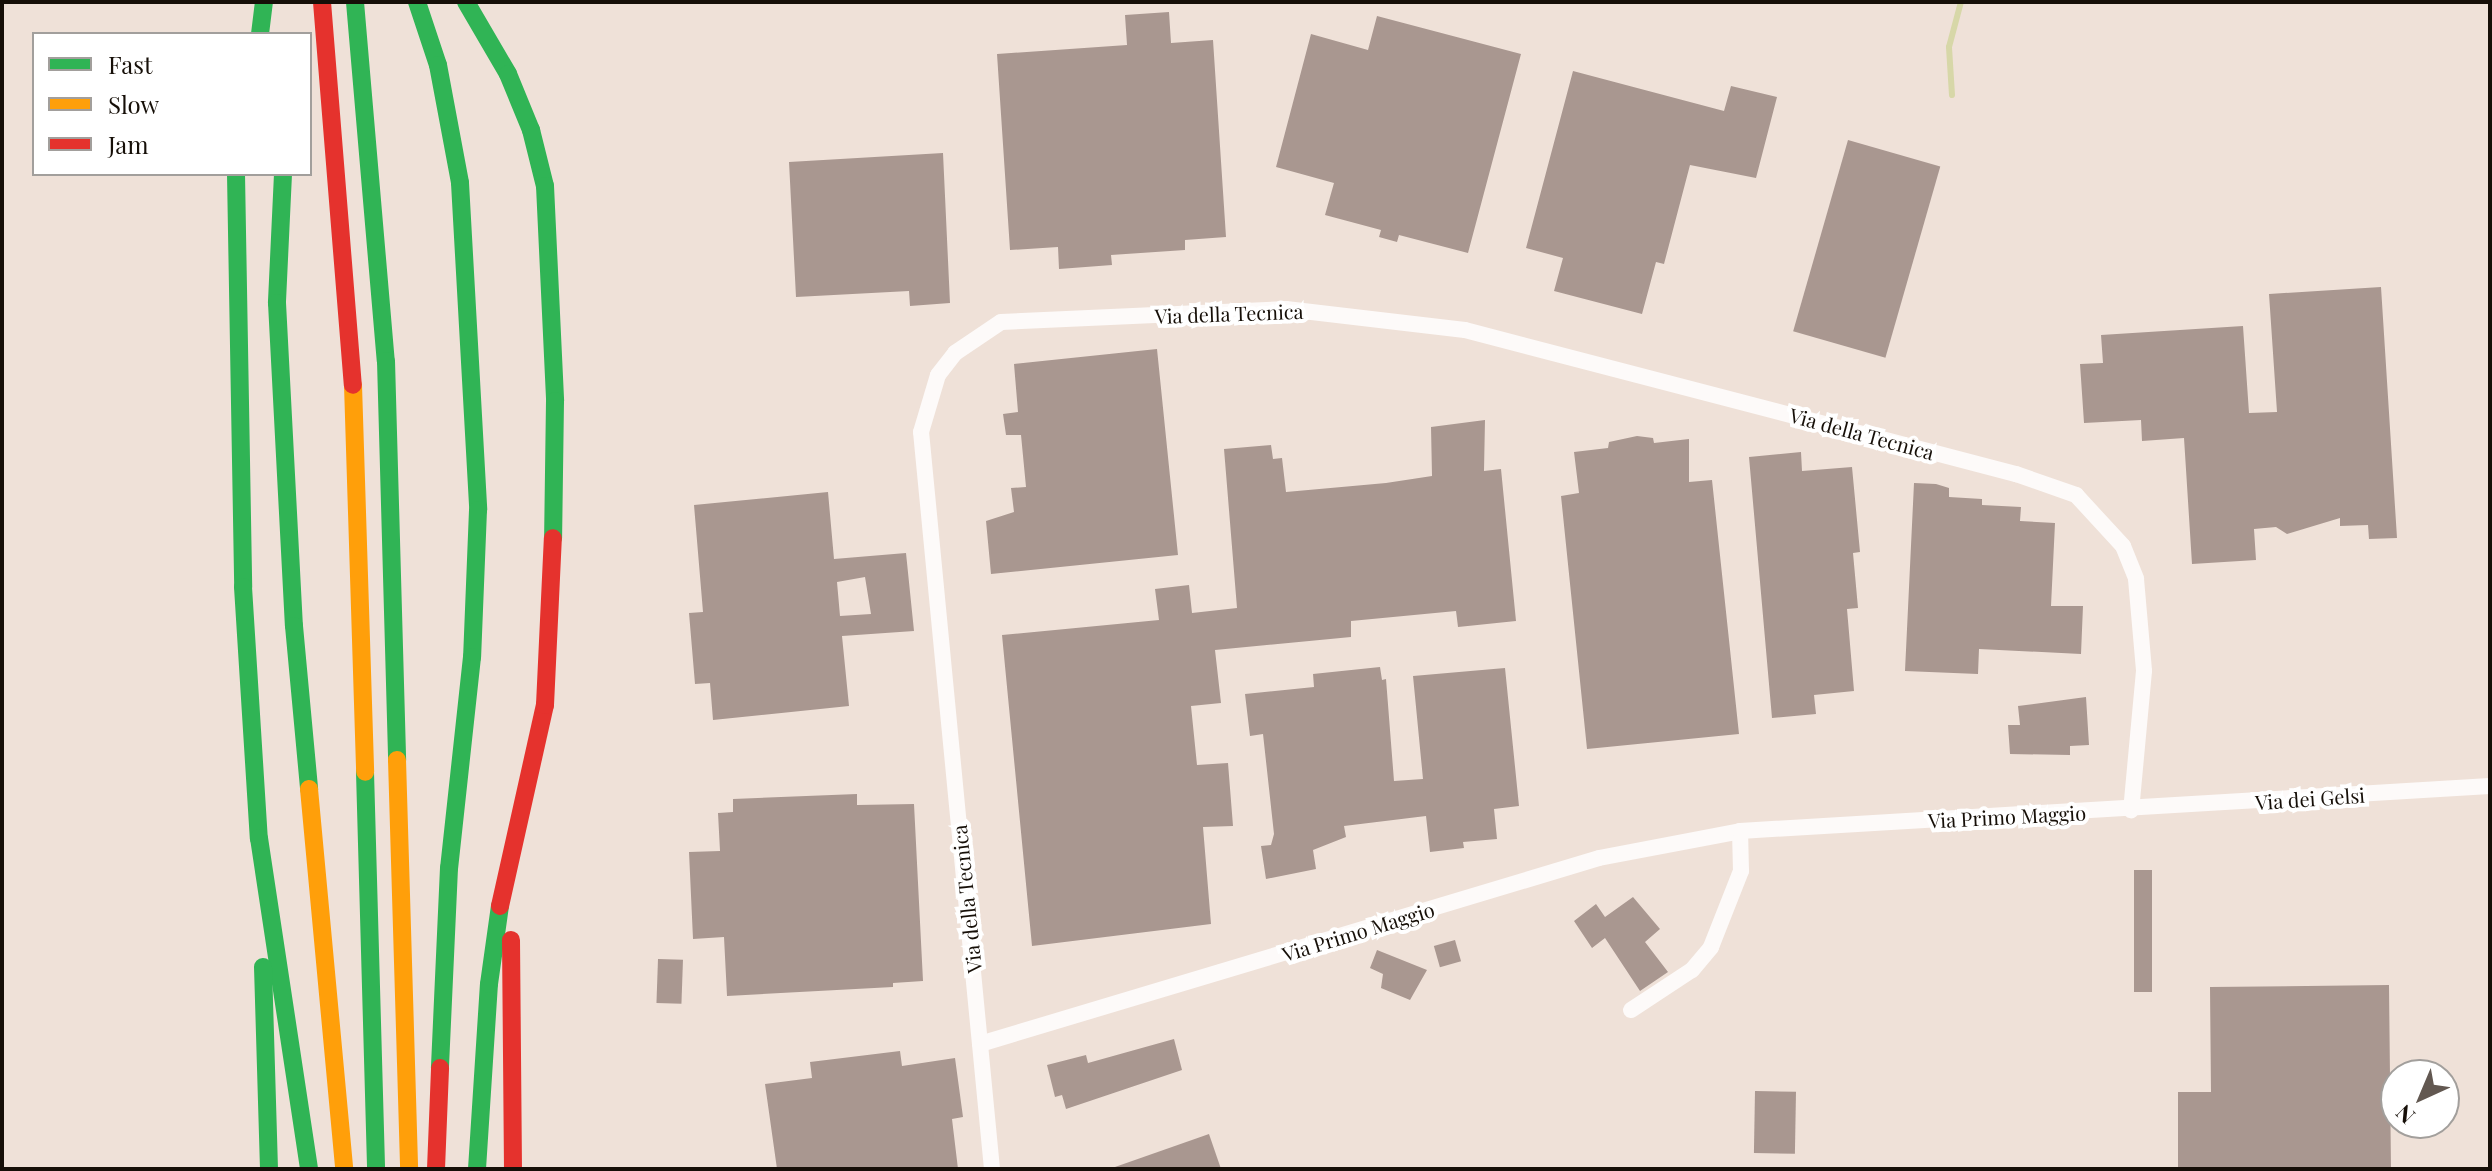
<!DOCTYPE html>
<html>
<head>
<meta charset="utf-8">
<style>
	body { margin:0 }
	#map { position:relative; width:2492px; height:1171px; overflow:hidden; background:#efe1d8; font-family:"Playfair Display",serif }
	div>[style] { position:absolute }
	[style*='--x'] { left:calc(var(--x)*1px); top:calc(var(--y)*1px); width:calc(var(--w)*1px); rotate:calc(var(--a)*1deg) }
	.stream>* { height:6px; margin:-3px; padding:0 3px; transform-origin:3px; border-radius:3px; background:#d7d7a8 }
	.building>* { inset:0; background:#a99790; transform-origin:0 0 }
	.street>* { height:16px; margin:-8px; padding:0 8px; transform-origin:8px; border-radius:8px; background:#fdfaf9 }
	.fast>* { height:18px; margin:-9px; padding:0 9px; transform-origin:9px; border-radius:9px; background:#30b455 }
	.slow>* { height:18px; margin:-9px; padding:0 9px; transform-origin:9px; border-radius:9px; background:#ff9f0a }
	.jam>* { height:18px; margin:-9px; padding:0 9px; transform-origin:9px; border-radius:9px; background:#e5322d }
	span { translate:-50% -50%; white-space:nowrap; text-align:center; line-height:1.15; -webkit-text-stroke:8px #fff; paint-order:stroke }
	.street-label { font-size:20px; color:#160f08 }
	.frame { position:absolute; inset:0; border:4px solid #160f08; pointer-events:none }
	.legend { position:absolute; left:32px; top:32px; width:280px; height:144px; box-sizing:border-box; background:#fff; border:2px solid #a29f9c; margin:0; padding:10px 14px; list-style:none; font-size:24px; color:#160f08 }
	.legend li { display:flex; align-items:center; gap:16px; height:40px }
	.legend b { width:40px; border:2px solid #a29f9c }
	.north { position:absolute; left:2380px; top:1059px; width:80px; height:80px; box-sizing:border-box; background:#fff; border:2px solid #a29f9c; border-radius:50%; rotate:224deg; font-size:22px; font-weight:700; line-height:32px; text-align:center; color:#160f08 }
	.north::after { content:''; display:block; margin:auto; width:28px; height:36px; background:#625851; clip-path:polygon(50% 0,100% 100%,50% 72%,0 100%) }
</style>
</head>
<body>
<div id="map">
	<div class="stream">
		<div style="--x:1952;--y:95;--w:48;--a:-93.6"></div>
		<div style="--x:1949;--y:47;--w:47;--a:-75.1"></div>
	</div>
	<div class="building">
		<div style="clip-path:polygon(1169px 12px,1171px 43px,1213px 40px,1226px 237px,1185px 240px,1185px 250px,1111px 255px,1112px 265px,1059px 269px,1058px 247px,1010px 250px,997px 54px,1127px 45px,1125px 15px)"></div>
		<div style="clip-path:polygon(1377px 16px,1521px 54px,1468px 253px,1399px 235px,1397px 242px,1379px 237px,1381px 230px,1325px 215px,1334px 183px,1276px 167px,1311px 34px,1368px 50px)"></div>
		<div style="clip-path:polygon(1573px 71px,1724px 111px,1731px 86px,1777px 97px,1756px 178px,1690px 165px,1664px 264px,1656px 262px,1642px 314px,1554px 291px,1563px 258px,1526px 248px)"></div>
		<div style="left:1848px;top:140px;width:96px;height:199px;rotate:16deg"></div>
		<div style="clip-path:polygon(943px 153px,950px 303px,910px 306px,909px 291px,796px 297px,789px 162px)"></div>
		<div style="clip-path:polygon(2381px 287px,2397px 538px,2369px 539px,2368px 525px,2340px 526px,2340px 518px,2287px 534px,2276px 527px,2254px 529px,2256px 560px,2192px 564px,2184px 438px,2142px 441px,2141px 420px,2084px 423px,2080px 364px,2103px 363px,2101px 335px,2243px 326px,2249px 413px,2277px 412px,2269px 294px)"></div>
		<div style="clip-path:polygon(1157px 349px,1178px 555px,991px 574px,986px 521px,1014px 512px,1011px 488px,1026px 487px,1021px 435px,1006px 435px,1003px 414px,1018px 412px,1014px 364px)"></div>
		<div style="clip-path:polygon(1485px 420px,1484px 471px,1501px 469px,1516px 621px,1458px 627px,1456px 611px,1351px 621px,1351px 637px,1215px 650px,1221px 703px,1191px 706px,1197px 765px,1228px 763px,1233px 826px,1203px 827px,1211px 924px,1032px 946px,1002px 635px,1159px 620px,1155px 589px,1189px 585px,1192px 613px,1237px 608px,1224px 449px,1271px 445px,1273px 459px,1282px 458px,1286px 492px,1386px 483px,1432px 476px,1431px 427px)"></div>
		<div style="clip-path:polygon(1637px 436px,1653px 438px,1654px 443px,1689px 439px,1689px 482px,1712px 480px,1739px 734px,1587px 749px,1561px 496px,1579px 493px,1574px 452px,1608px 448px,1609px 442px)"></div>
		<div style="clip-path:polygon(1801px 452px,1802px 471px,1852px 467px,1860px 552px,1853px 553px,1858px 608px,1847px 609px,1854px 691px,1814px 695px,1816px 714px,1772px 718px,1749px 457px)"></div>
		<div style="clip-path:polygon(1914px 483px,1936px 484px,1949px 488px,1949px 497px,1982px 499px,1982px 505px,2021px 507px,2020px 521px,2055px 523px,2051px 606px,2083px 606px,2081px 654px,1979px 649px,1978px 674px,1905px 671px)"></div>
		<div style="clip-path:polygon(evenodd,828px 492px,834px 559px,906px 553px,914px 631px,842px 636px,849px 706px,713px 720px,710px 683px,695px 684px,689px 613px,703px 612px,694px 505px,828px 492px,865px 577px,871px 614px,840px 616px,837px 582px,865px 577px)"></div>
		<div style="clip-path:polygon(1380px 667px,1382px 680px,1386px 679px,1394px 781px,1423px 779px,1413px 676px,1505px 668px,1519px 806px,1494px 809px,1497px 839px,1463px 842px,1464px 848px,1430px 852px,1426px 816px,1344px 826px,1346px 837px,1313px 850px,1316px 869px,1266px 879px,1261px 846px,1271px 845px,1274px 834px,1263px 734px,1250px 736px,1245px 694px,1314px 687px,1313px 674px)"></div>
		<div style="clip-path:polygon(2086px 697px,2089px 745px,2070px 746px,2070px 755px,2010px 754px,2008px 725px,2020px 725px,2018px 706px)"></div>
		<div style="clip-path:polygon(857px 794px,857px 805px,914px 804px,923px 981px,893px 983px,893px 987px,727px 996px,724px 937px,693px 939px,689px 852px,720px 851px,718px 813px,733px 812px,733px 799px)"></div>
		<div style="left:2134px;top:870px;width:18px;height:122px"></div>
		<div style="clip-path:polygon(1633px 897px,1660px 929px,1645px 942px,1668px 972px,1640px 991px,1605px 938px,1592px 948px,1574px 921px,1596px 904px,1605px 917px)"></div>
		<div style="left:1455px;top:940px;width:22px;height:22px;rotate:74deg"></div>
		<div style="clip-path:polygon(1377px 950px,1427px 970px,1410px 1000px,1381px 988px,1383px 974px,1370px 968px)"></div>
		<div style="left:658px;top:959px;width:25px;height:44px;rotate:2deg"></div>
		<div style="clip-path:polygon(2389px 985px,2391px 1169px,2178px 1169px,2178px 1092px,2211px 1092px,2210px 987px)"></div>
		<div style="clip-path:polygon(1174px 1039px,1182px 1070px,1066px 1109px,1062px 1095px,1055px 1097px,1047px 1065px,1086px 1055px,1088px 1063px)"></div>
		<div style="clip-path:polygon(900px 1051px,902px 1066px,955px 1058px,963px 1117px,952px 1119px,958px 1169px,777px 1169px,765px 1084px,812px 1078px,810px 1062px)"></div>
		<div style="left:1755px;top:1091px;width:41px;height:62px;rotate:1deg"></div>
		<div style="clip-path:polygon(1209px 1134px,1221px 1169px,1115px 1169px,1115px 1167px)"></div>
	</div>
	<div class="street">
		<div style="--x:1631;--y:1010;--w:73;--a:-33.3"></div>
		<div style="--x:1692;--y:970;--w:30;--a:-50"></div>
		<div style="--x:1711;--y:947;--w:82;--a:-68.5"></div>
		<div style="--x:1741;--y:871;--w:40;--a:-91.4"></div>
		<div style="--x:980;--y:1044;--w:646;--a:-16.72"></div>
		<div style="--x:1599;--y:858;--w:144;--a:-10.8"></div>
		<div style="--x:1740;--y:831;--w:751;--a:-3.43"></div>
		<div style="--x:992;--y:1169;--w:740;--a:-95.5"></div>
		<div style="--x:921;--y:432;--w:59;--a:-73.4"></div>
		<div style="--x:938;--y:375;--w:28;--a:-52"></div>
		<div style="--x:955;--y:353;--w:55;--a:-34"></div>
		<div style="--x:1001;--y:322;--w:285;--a:-2.6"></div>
		<div style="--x:1286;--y:309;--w:180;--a:6.7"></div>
		<div style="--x:1465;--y:330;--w:570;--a:14.65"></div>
		<div style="--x:2016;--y:474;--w:64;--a:19.3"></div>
		<div style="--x:2076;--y:495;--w:69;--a:47.3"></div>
		<div style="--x:2123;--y:546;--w:35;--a:68"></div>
		<div style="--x:2136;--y:579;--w:92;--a:85"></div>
		<div style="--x:2144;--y:671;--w:140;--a:95.3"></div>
	</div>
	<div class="fast">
		<div style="--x:355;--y:2;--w:360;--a:85.1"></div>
		<div style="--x:386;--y:361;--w:399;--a:88.4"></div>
		<div style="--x:417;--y:2;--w:66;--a:71.6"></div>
		<div style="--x:438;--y:65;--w:120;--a:79.4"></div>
		<div style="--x:460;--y:183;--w:327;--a:86.8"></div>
		<div style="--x:478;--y:510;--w:147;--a:92.3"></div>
		<div style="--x:472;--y:657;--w:212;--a:96.2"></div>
		<div style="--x:449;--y:868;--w:200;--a:92.6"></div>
		<div style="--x:466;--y:2;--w:83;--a:59.7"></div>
		<div style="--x:508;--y:74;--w:61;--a:67.7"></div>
		<div style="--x:531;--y:130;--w:58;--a:76"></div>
		<div style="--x:545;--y:186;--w:215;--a:87.3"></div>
		<div style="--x:555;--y:401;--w:137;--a:90.8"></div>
		<div style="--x:260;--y:34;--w:32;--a:-83"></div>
		<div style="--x:236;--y:174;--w:413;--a:89"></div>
		<div style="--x:243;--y:587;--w:252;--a:86.4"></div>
		<div style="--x:259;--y:838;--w:335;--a:81.4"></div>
		<div style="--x:283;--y:174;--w:129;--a:92.7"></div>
		<div style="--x:277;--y:303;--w:323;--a:87"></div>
		<div style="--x:294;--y:626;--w:164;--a:84.7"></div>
		<div style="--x:365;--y:772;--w:397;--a:88.4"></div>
		<div style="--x:263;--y:967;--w:202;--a:88.3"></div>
		<div style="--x:477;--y:1169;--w:185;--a:-86.3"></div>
		<div style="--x:489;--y:984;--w:79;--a:-82"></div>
	</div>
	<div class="slow">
		<div style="--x:353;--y:385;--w:387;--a:88.2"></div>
		<div style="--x:397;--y:760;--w:409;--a:88.3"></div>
		<div style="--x:309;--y:789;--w:382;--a:84.7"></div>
	</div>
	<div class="jam">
		<div style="--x:322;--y:2;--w:384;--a:85.4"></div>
		<div style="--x:500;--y:906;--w:206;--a:-77.4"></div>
		<div style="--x:545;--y:705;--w:167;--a:-87.3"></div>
		<div style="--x:511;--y:940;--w:229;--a:89.5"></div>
		<div style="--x:436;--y:1169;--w:101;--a:-87.7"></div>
	</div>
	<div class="street-label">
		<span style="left:1229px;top:313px;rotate:-2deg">Via della Tecnica</span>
		<span style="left:1862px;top:433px;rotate:15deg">Via della Tecnica</span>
		<span style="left:2310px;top:798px;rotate:-4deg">Via dei Gelsi</span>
		<span style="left:2007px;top:816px;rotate:-3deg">Via Primo Maggio</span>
		<span style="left:966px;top:899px;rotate:-96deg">Via della Tecnica</span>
		<span style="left:1358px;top:931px;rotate:-17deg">Via Primo Maggio</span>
	</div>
	<div class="frame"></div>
	<ul class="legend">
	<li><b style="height:10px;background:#30b455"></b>Fast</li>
	<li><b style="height:10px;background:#ff9f0a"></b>Slow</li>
	<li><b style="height:10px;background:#e5322d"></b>Jam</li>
	</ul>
	<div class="north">N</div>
</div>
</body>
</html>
